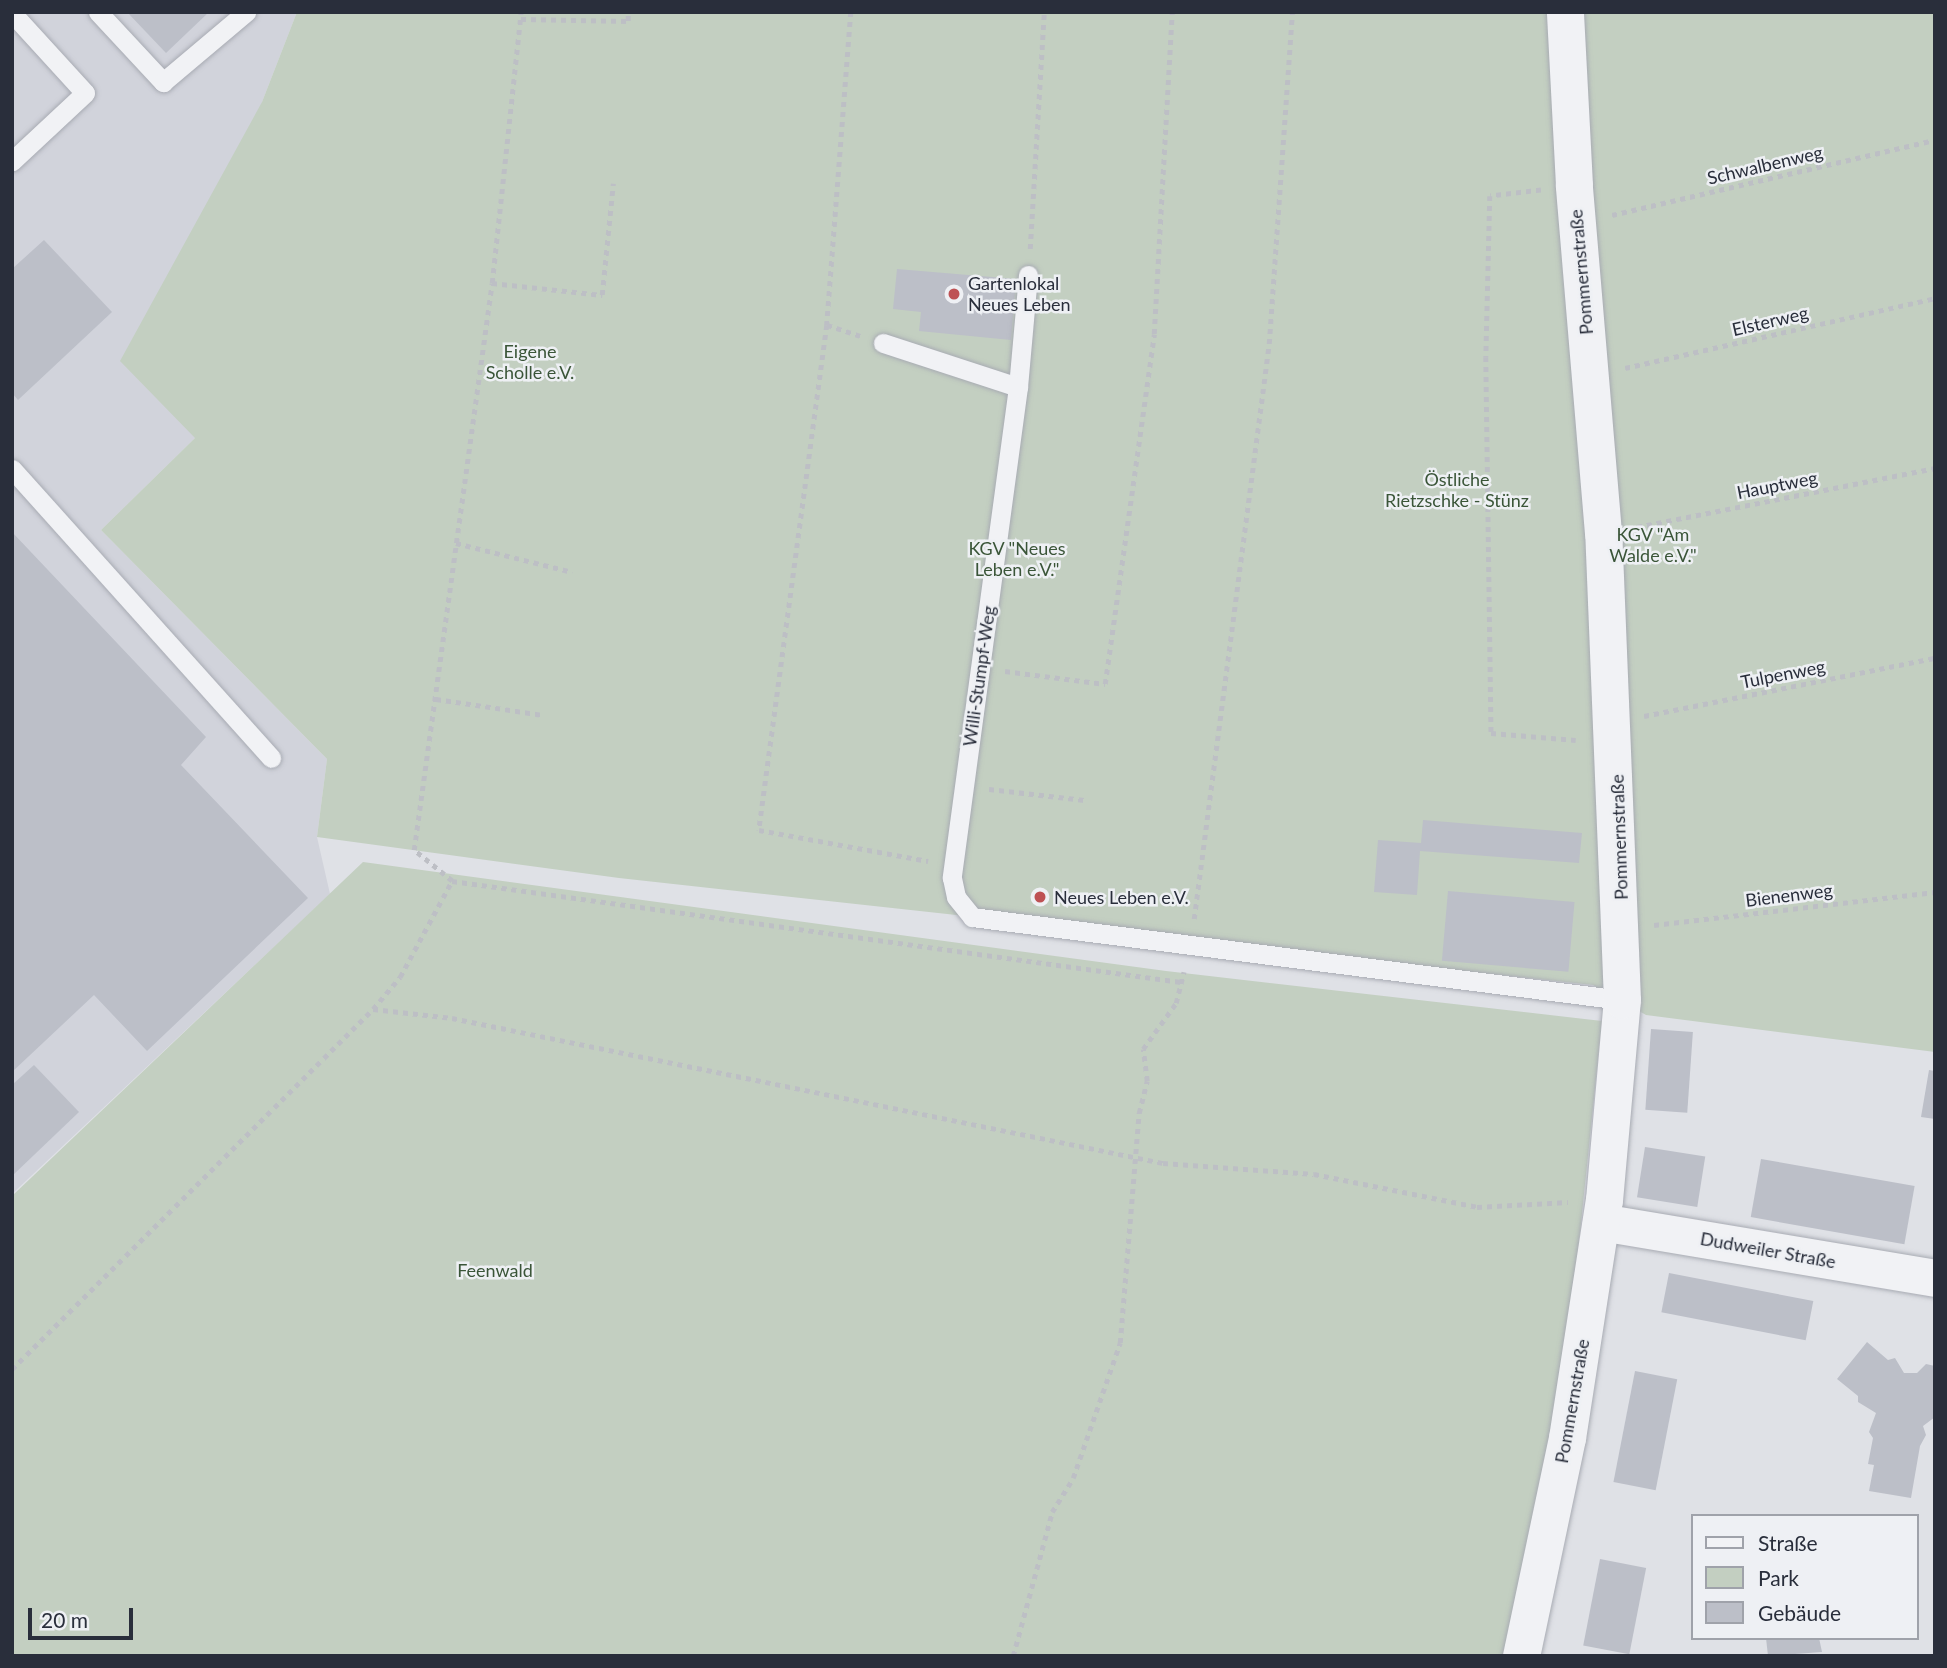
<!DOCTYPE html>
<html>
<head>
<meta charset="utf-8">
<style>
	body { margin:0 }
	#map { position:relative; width:1947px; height:1668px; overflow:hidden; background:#dfe1e6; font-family:Lato,sans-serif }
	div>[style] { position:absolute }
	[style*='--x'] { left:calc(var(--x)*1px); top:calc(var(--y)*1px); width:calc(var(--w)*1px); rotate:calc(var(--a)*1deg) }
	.built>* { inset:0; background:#d1d3db }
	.green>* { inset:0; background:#c3cfc1 }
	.building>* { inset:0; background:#bcbfc8; transform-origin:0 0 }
	.path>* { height:4.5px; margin-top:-2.25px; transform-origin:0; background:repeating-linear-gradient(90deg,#bdbfc5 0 5px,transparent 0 10px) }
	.roads { filter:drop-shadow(0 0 2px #a8abb3) drop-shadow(0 0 2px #a8abb3) }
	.service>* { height:19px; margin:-9.5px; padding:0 9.5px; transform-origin:9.5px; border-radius:9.5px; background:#f1f2f5 }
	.minor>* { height:37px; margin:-18.5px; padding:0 18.5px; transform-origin:18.5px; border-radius:18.5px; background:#f1f2f5 }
	.dots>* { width:19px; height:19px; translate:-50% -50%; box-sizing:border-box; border:4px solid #eef0f4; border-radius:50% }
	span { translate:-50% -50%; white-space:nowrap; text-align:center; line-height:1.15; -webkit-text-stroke:5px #eef0f4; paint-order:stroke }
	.street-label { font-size:18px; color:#292e3b }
	.poi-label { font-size:18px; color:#292e3b }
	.left { translate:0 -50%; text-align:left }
	.park-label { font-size:18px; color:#3a5538 }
	.frame { position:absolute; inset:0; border:14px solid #292e3b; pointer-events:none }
	.legend { position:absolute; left:1691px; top:1514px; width:228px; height:126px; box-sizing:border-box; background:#eef0f4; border:2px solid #9fa2aa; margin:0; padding:9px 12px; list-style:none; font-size:21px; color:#292e3b }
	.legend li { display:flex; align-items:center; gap:14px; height:35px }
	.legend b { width:35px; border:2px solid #9fa2aa }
	.scale { position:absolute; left:28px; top:1608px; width:105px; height:32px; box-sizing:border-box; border:4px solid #292e3b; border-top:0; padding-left:9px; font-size:21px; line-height:24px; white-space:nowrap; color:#292e3b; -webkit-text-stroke:5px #eef0f4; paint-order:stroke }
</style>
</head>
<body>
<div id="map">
	<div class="built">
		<div style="clip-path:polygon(12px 12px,297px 12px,262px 102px,195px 438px,101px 530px,327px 759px,317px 837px,330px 894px,12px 1194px)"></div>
	</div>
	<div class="green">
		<div style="clip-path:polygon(297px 12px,1935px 12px,1935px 1052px,1646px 1015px,1593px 985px,619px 878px,317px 837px,327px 759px,101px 530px,195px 438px,120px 361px,262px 102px)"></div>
		<div style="clip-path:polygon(363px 862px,1166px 971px,1602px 1021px,1568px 1348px,1505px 1656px,12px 1656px,12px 1196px)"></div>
	</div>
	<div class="building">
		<div style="clip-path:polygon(127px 12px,209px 12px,166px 53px)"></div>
		<div style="clip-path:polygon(44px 240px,112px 312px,18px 400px,12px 393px,12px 269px)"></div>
		<div style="clip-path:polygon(897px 269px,1016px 279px,1011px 340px,919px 331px,921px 312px,893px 309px)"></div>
		<div style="clip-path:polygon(12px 532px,206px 737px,181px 765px,308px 898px,147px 1051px,94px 995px,12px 1072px)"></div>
		<div style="clip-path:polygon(1423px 820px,1582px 833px,1579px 863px,1420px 851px,1417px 895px,1374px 892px,1378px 840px,1421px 843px)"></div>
		<div style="left:1448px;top:891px;width:127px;height:70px;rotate:5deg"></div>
		<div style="left:1651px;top:1029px;width:42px;height:81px;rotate:4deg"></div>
		<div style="clip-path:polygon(34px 1065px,79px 1112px,12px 1176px,12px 1085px)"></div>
		<div style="clip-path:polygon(1929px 1070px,1935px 1071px,1935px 1119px,1921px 1117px)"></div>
		<div style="left:1645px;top:1147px;width:61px;height:51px;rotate:9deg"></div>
		<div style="left:1761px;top:1159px;width:156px;height:59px;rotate:10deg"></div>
		<div style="left:1669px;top:1273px;width:147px;height:40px;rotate:11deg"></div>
		<div style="clip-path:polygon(1867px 1342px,1888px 1360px,1895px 1358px,1904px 1373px,1917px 1373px,1926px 1364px,1935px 1366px,1935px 1417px,1923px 1426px,1926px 1435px,1920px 1446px,1911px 1498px,1869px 1491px,1874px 1465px,1868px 1464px,1873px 1438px,1869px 1432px,1876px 1413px,1858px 1402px,1858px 1396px,1837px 1379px)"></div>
		<div style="left:1635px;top:1371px;width:43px;height:113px;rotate:11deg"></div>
		<div style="left:1600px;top:1559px;width:47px;height:88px;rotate:11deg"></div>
		<div style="clip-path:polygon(1766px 1638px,1819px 1638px,1822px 1652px,1768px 1656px)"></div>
	</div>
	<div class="path">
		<div style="--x:851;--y:12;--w:314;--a:94.4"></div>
		<div style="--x:827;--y:325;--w:35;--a:18"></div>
		<div style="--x:521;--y:19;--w:107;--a:1.1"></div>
		<div style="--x:628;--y:21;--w:9;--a:-90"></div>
		<div style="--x:1541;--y:190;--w:51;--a:173.3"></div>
		<div style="--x:1490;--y:196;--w:161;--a:91.4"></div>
		<div style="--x:1486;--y:357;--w:376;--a:89.2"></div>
		<div style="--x:1491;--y:733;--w:85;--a:4.7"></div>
		<div style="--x:1612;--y:215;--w:332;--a:-13.1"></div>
		<div style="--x:1030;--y:249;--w:237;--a:-86.6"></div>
		<div style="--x:492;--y:283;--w:111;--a:6.2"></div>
		<div style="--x:602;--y:295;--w:112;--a:-84.3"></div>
		<div style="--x:827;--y:325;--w:510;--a:97.67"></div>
		<div style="--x:759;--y:830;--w:172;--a:10.4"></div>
		<div style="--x:1625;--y:368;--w:318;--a:-12.7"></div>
		<div style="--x:1637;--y:527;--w:304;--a:-11.2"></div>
		<div style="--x:456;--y:543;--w:120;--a:14"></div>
		<div style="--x:1005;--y:671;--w:101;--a:7.4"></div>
		<div style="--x:1105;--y:684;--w:353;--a:-82"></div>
		<div style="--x:1154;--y:334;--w:323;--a:-86.8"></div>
		<div style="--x:436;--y:699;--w:108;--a:8.5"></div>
		<div style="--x:1644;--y:716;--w:297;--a:-11.3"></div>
		<div style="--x:989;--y:789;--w:96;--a:6.6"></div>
		<div style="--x:452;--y:881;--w:49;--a:-140.8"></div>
		<div style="--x:414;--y:850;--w:572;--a:-82.17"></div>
		<div style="--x:492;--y:283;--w:273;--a:-83.9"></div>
		<div style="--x:1194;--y:919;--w:580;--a:-82.57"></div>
		<div style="--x:1269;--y:344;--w:333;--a:-86"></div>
		<div style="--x:1654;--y:925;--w:283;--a:-6.7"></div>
		<div style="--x:373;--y:1009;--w:80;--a:6.5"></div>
		<div style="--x:452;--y:1018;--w:726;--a:11.53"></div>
		<div style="--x:1163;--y:1163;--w:151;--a:4.2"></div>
		<div style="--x:1314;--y:1174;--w:166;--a:11.4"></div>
		<div style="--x:1477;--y:1207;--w:91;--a:-3.1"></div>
		<div style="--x:12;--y:1369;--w:510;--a:-44.92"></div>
		<div style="--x:373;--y:1009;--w:42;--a:-49.8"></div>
		<div style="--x:400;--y:977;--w:109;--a:-61.6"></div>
		<div style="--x:452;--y:881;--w:736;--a:7.89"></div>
		<div style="--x:1013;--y:1656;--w:149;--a:-74.8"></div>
		<div style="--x:1052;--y:1512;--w:40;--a:-58"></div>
		<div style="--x:1073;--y:1478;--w:143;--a:-70.8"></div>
		<div style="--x:1120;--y:1343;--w:231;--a:-85.3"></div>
		<div style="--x:1139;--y:1113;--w:33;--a:-76"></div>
		<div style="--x:1147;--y:1081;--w:32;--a:-97"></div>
		<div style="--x:1143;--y:1049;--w:57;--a:-54.3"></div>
		<div style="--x:1176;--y:1003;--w:32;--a:-76"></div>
	</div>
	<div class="roads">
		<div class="service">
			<div style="--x:98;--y:12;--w:96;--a:47.1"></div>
			<div style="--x:163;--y:82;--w:109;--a:-40.1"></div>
			<div style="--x:12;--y:13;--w:108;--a:47.6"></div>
			<div style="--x:85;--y:93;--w:100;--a:137"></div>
			<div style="--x:1028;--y:275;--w:112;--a:95.1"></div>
			<div style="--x:1018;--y:387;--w:495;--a:97.7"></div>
			<div style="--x:952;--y:878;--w:19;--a:78"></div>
			<div style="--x:956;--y:897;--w:26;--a:51"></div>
			<div style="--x:972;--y:917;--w:655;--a:7.28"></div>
			<div style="--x:883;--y:343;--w:142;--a:18.1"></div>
			<div style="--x:12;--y:469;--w:388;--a:48.1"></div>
		</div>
		<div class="minor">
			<div style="--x:1601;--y:1222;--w:339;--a:9.5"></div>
			<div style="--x:1521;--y:1656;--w:223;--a:-78.1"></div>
			<div style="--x:1567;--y:1438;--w:241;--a:-81.2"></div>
			<div style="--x:1604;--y:1200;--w:201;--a:-84.9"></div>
			<div style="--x:1622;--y:1000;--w:467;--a:-92.3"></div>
			<div style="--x:1603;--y:533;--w:349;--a:-94.8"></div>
			<div style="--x:1574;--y:185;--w:173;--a:-93"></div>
		</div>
	</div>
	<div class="dots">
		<div style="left:954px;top:294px;background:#be5154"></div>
		<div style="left:1040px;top:897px;background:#be5154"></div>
	</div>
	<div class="street-label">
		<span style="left:1765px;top:165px;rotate:-13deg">Schwalbenweg</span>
		<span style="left:1581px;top:272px;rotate:-95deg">Pommernstraße</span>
		<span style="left:1770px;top:321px;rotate:-13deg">Elsterweg</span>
		<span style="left:1777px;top:485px;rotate:-11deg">Hauptweg</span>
		<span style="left:1783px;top:674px;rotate:-11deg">Tulpenweg</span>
		<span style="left:979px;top:676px;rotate:-82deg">Willi-Stumpf-Weg</span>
		<span style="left:1619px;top:837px;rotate:-92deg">Pommernstraße</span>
		<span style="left:1789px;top:895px;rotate:-7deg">Bienenweg</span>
		<span style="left:1768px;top:1250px;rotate:10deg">Dudweiler Straße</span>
		<span style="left:1572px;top:1401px;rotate:-80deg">Pommernstraße</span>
	</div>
	<div class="poi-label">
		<span class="left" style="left:968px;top:294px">Gartenlokal<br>Neues Leben</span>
		<span class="left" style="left:1054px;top:897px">Neues Leben e.V.</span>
	</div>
	<div class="park-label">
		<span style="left:530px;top:362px">Eigene<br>Scholle e.V.</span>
		<span style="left:1457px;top:490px">Östliche<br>Rietzschke - Stünz</span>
		<span style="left:1653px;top:545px">KGV "Am<br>Walde e.V."</span>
		<span style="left:1017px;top:559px">KGV "Neues<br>Leben e.V."</span>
		<span style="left:495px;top:1270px">Feenwald</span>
	</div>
	<div class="frame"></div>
	<ul class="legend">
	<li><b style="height:9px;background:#f1f2f5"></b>Straße</li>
	<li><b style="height:19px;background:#c3cfc1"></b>Park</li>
	<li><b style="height:19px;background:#bcbfc8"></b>Gebäude</li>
	</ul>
	<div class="scale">20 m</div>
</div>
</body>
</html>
